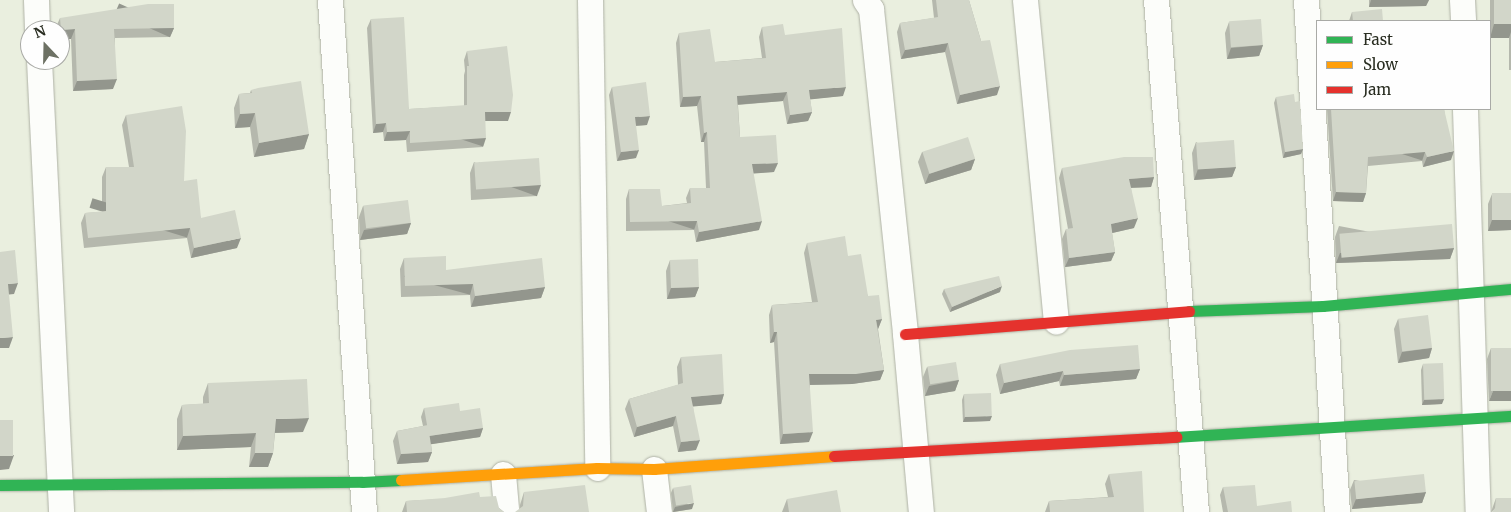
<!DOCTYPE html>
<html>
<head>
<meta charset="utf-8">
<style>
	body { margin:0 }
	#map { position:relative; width:1511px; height:512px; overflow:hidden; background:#eaefdf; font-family:Merriweather,serif }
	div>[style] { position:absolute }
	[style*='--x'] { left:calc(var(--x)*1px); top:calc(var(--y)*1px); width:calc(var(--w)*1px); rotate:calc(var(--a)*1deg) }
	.roads { filter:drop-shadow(0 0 1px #aeb1a5) drop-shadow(0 0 1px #aeb1a5) }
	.street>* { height:25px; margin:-12.5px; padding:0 12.5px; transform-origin:12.5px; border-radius:12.5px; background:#fcfdfa }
	.fast>* { height:11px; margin:-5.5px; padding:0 5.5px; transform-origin:5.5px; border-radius:5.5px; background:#30b455 }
	.slow>* { height:11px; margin:-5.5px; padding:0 5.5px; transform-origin:5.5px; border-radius:5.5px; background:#ff9f0a }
	.jam>* { height:11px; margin:-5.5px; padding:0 5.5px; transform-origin:5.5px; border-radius:5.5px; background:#e5322d }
	.wall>* { inset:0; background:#b5b8ad }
	.shaded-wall>* { inset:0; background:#93968d; transform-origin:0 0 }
	.building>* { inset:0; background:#d2d6c9; transform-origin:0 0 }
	span { translate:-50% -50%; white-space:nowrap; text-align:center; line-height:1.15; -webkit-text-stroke:4px #fefefe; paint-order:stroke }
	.legend { position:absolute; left:1316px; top:20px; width:175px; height:90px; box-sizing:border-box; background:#fefefe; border:1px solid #a9aaa6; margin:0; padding:6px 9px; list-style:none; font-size:15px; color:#292d21 }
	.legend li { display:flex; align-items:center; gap:10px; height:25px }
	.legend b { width:25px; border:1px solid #a9aaa6 }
	.north { position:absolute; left:20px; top:20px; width:50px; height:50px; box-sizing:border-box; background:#fefefe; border:1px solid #a9aaa6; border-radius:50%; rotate:339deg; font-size:14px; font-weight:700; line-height:20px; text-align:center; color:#292d21 }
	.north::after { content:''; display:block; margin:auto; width:18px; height:22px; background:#6d7164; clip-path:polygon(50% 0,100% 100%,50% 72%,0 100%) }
</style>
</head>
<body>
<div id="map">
	<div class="roads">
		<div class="street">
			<div style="--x:36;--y:0;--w:30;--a:88"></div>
			<div style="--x:330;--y:0;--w:513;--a:86.2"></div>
			<div style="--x:590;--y:0;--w:468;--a:89.1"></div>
			<div style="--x:865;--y:0;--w:11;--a:56"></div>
			<div style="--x:871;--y:9;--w:327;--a:84"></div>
			<div style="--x:905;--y:334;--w:179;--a:84.9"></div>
			<div style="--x:1025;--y:0;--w:323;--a:84.5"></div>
			<div style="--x:1156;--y:0;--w:514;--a:85.53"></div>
			<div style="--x:1306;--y:0;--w:513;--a:86.54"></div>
			<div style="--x:1462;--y:0;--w:21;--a:87"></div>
			<div style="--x:39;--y:60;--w:453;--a:87.2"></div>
			<div style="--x:1465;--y:109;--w:403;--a:88.2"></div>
			<div style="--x:654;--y:469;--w:43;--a:83.4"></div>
			<div style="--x:503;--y:474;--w:38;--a:85"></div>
		</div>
		<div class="fast">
			<div style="--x:1189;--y:311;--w:134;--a:-2.1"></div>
			<div style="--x:1323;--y:306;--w:189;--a:-5.2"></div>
			<div style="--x:1176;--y:437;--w:336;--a:-3.6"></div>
			<div style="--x:0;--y:485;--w:362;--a:-0.5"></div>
			<div style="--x:362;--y:482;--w:39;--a:-3"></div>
		</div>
		<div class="slow">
			<div style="--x:401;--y:480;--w:196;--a:-3.5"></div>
			<div style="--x:597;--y:468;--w:57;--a:1"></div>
			<div style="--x:654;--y:469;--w:180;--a:-4.1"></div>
		</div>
		<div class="jam">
			<div style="--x:905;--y:334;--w:285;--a:-4.6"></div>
			<div style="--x:834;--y:456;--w:343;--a:-3.2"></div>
		</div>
	</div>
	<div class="wall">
		<div style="clip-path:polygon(932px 0,969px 0,997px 95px,957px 104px,945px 52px,901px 59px,897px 32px,900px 23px,934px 18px)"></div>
		<div style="clip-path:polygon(1369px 0,1429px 0,1426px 6px,1369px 7px)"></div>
		<div style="clip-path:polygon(1490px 0,1511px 0,1511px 70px,1509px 70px,1509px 38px,1490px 38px)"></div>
		<div style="clip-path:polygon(1352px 12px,1383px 21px,1349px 21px)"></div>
		<div style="clip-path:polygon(60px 18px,174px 28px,170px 37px,115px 38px,113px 89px,73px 91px,71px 39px,60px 39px,60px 30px,57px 30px,56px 27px)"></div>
		<div style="clip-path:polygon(371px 19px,409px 109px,464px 106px,464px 75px,465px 71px,464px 60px,467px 51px,508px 121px,485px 121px,483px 147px,407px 152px,406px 140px,384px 141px,383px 132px,373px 133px,367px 28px)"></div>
		<div style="clip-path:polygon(1229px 22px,1263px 45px,1259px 56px,1227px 59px,1225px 33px)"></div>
		<div style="clip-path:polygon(762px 27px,785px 35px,843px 96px,810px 99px,812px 112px,808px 121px,787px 124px,783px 101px,738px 105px,740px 137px,774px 172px,753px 173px,759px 230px,696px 242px,694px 230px,626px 231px,626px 199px,629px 189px,662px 206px,687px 203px,686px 198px,690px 188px,706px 188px,704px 142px,701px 142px,697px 106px,680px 107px,676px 43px,679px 33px,715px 62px,762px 58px,759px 37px)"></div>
		<div style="clip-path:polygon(612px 87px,647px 125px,636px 126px,636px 158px,617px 161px,609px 95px)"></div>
		<div style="clip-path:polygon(251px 90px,309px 134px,304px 149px,254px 157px,250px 127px,235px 128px,234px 108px,239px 94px,250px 93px)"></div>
		<div style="clip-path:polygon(1276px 97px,1303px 149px,1301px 154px,1283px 158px,1274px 103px)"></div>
		<div style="clip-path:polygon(1327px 109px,1444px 109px,1451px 160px,1423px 167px,1422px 161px,1368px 166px,1366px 193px,1363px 202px,1333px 201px)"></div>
		<div style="clip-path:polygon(126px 115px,184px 181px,201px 218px,237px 248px,191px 258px,187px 238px,84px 248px,81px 223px,85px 213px,102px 212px,102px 177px,106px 167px,129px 167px,122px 125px)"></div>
		<div style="clip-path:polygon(1196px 142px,1236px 167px,1232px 177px,1194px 180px,1192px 153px)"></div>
		<div style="clip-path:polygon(922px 152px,975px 159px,971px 170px,925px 184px,918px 162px)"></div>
		<div style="clip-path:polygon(474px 162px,537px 196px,471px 200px,470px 173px)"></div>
		<div style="clip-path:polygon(1062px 168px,1154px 177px,1151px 187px,1131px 188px,1134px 228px,1112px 233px,1115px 252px,1111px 261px,1065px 267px,1062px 239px,1066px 229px,1068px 229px,1059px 178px)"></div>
		<div style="clip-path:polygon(1511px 193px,1511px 230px,1488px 231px,1488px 204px,1492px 194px)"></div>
		<div style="clip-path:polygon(363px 206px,411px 223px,407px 234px,360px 240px,359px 217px)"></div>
		<div style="clip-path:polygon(1339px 226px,1454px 248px,1450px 259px,1336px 263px,1335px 237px)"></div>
		<div style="clip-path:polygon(807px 243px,848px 256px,868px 296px,882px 319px,878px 329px,884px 370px,880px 380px,852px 384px,810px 385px,809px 442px,780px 444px,774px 342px,770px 343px,769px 315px,772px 305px,812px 302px,804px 253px)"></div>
		<div style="clip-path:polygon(404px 258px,446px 270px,545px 287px,541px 298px,471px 307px,470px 295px,401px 297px,400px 269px)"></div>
		<div style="clip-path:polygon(670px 260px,699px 287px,695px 297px,667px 299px,666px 271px)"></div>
		<div style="clip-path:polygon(944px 289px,1000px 292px,950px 312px,942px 294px)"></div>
		<div style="clip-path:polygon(1398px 319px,1432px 348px,1429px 358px,1398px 363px,1394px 329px)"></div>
		<div style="clip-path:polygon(1491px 348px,1511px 348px,1489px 401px,1487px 359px)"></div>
		<div style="clip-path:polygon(681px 357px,724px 394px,721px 404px,693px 406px,696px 450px,678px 452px,673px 426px,634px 437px,625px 409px,629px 399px,678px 385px,677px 367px)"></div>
		<div style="clip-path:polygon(1000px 364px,1140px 369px,1136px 379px,1060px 386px,1059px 381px,1000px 394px,996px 375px)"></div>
		<div style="clip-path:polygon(1423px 364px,1442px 404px,1422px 405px,1421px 370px)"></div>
		<div style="clip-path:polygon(927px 367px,959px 380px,955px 391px,925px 396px,923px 377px)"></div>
		<div style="clip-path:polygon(208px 383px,303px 432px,275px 433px,273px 453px,268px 467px,249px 467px,251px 447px,177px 450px,177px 419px,182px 405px,203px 404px,203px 397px)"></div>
		<div style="clip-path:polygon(964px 394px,990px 421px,963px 422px,962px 400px)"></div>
		<div style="clip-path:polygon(424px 408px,460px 411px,483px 428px,480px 437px,431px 444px,432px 452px,428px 462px,397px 464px,393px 441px,397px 431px,423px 426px,421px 417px)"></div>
		<div style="clip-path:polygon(1109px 474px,1144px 512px,1045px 512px,1049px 501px,1108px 497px,1105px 484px)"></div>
		<div style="clip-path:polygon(1354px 480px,1426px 492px,1422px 503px,1352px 509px,1350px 490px)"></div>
		<div style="clip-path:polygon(1223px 487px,1257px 506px,1292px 512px,1223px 512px,1220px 495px)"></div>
		<div style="clip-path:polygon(673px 488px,692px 509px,673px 512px,671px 493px)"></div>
		<div style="clip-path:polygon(524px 492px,589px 512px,520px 509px,520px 505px)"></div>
		<div style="clip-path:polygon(480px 497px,499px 508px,504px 512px,402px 512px,406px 501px)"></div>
		<div style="clip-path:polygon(1496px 498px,1511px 498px,1491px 512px)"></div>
		<div style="clip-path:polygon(787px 499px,841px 512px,782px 512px)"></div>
	</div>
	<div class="shaded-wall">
		<div style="clip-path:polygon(1371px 0,1429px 0,1426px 6px,1369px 7px)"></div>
		<div style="clip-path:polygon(1494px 24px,1511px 24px,1511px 32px,1509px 38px,1490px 38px)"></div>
		<div style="left:174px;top:28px;width:10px;height:60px;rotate:114deg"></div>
		<div style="clip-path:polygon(75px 29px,71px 39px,60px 39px,61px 30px)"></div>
		<div style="clip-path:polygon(948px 43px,945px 52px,901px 59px,905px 50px)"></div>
		<div style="clip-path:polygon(1263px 45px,1259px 56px,1227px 59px,1231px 48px)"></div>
		<div style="clip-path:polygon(117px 79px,113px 89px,73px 91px,77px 81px)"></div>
		<div style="clip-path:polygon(1000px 86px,997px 95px,957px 104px,960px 95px)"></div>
		<div style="clip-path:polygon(846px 87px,843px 96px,805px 100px,809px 90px)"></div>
		<div style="clip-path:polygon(787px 92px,783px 101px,733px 105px,737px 96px)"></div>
		<div style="clip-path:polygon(701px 96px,697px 106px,680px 107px,683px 97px)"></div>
		<div style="clip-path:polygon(485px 112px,511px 112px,508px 121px,482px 121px)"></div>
		<div style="clip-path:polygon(812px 112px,808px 121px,787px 124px,790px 115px)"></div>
		<div style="clip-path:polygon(255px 113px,250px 127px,235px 128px,240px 114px)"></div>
		<div style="clip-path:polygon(650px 116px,647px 125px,632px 126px,635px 117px)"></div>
		<div style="clip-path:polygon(386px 123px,383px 132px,373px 133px,376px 124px)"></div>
		<div style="clip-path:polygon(410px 131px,406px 140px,384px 141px,387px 132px)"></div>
		<div style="clip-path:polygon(707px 132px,704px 142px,701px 142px,704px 133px)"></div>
		<div style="clip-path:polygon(309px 134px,304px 149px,254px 157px,259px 143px)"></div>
		<div style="left:486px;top:138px;width:9px;height:76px;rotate:108deg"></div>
		<div style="clip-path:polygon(1303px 149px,1301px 154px,1283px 158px,1285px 152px)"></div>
		<div style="clip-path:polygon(639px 150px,636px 158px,617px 161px,621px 152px)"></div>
		<div style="clip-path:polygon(1454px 151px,1451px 160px,1423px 167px,1427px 157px)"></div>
		<div style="left:1425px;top:152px;width:9px;height:57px;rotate:108deg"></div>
		<div style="clip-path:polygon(975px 159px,971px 170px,925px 184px,929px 174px)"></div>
		<div style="clip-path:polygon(778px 163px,774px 172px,748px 174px,752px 164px)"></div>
		<div style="clip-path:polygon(1236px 167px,1232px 177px,1194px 180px,1198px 169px)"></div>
		<div style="clip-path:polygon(1154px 177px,1151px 187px,1125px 188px,1129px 179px)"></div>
		<div style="left:541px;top:185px;width:12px;height:66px;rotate:110deg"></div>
		<div style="clip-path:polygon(1336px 192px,1366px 193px,1363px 202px,1333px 201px)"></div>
		<div style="clip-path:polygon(1138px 218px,1134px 228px,1108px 234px,1111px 224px)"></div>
		<div style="clip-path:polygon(1492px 220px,1511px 220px,1511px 230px,1488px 231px)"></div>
		<div style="left:697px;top:221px;width:9px;height:67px;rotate:108deg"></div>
		<div style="clip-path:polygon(762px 221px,759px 230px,696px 242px,699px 232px)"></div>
		<div style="clip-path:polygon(411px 223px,407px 234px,360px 240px,364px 230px)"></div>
		<div style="left:190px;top:228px;width:10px;height:102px;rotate:107deg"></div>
		<div style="clip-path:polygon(241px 238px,237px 248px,191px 258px,194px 248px)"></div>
		<div style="clip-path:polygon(1454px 248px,1450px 259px,1336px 263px,1340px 253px)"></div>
		<div style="clip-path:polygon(1115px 252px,1111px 261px,1065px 267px,1069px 258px)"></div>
		<div style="clip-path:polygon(18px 283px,14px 294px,4px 295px,8px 284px)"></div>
		<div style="left:473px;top:284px;width:11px;height:68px;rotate:105deg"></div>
		<div style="clip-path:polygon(1002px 286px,1000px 292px,950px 312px,952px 307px)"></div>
		<div style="clip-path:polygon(545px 287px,541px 298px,471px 307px,475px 296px)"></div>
		<div style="clip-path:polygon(699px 287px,695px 297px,667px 299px,671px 288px)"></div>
		<div style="clip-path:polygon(882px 319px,878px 329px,876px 320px)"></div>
		<div style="clip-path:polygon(774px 332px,777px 332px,774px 342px,770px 343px)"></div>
		<div style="clip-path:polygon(13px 337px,9px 348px,0 348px,0 338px)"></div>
		<div style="clip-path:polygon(1432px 348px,1429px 358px,1398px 363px,1402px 352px)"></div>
		<div style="clip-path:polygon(1140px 369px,1136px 379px,1060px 386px,1064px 375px)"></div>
		<div style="clip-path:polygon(884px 370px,880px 380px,852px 384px,806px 385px,809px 374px)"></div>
		<div style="clip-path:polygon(1063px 371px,1059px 381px,1000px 394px,1004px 383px)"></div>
		<div style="clip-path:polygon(959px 380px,955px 391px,925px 396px,929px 386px)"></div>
		<div style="clip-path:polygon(1511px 390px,1511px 401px,1489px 401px,1493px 391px)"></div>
		<div style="clip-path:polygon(724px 394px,721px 404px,688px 407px,691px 397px)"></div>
		<div style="clip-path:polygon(1444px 399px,1442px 404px,1422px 405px,1424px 400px)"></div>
		<div style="clip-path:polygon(676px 416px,673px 426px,634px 437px,637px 427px)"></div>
		<div style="clip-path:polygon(992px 416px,990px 421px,963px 422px,965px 417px)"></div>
		<div style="clip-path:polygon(309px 418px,303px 432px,271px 433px,276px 419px)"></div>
		<div style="clip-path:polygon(483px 428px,480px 437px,426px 445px,429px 436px)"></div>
		<div style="clip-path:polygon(813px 432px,809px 442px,780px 444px,783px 434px)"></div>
		<div style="clip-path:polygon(256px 433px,251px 447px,177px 450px,183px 436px)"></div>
		<div style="clip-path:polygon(700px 440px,696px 450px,678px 452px,681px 442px)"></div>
		<div style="clip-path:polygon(432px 452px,428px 462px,397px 464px,401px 454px)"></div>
		<div style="clip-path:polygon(255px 453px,273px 453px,268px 467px,249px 467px)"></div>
		<div style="clip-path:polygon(14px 455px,9px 469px,0 470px,0 456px)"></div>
		<div style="clip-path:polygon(1426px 492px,1422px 503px,1352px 509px,1356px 499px)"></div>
		<div style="clip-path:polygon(694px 503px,692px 509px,673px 512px,675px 507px)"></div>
	</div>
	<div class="building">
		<div style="clip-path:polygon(936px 0,969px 0,981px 41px,990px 40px,1000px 86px,960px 95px,948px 43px,905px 50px,900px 23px,938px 17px)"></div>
		<div style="left:1494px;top:0;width:17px;height:24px"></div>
		<div style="clip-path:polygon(148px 4px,174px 4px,174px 28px,114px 29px,117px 79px,77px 81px,75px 29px,61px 30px,60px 18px)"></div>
		<div style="clip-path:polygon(1382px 9px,1383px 21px,1353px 21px,1352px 12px)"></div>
		<div style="clip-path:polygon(404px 17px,409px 109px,467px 105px,467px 66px,469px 66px,467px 51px,507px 46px,513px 95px,511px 112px,485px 112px,486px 138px,410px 143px,410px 131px,387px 132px,386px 123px,376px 124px,371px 19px)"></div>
		<div style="left:1261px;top:19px;width:26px;height:32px;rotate:86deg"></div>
		<div style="clip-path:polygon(783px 24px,785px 35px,842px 28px,846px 87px,809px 90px,812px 112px,790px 115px,787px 92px,737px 96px,740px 137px,776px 135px,778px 163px,752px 164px,762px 221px,699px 232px,697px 221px,630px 222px,629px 189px,660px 189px,662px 206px,691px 203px,690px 188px,710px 188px,707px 132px,704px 133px,701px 96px,683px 97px,679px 33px,710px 29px,715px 62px,766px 58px,762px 27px)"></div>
		<div style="clip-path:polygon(301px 81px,309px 134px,259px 143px,255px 113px,240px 114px,239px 94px,252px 93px,251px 90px,258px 88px)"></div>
		<div style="clip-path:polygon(646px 82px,650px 116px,635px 117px,639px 150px,621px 152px,612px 87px)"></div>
		<div style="clip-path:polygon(1294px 94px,1295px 102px,1300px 101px,1303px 149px,1285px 152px,1276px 97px)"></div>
		<div style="clip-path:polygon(182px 106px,186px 131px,184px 181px,197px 179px,201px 218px,235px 210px,241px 238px,194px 248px,190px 228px,88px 238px,85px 213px,106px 211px,106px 167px,134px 167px,126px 115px)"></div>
		<div style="clip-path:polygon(1331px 109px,1444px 109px,1454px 151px,1427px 157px,1425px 152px,1368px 157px,1366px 193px,1336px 192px)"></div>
		<div style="left:968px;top:137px;width:23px;height:48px;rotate:72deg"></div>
		<div style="left:1234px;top:140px;width:27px;height:38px;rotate:86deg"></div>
		<div style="clip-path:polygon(1124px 157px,1153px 157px,1154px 177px,1129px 179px,1138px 218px,1111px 224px,1115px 252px,1069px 258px,1066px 229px,1073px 228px,1062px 168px)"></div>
		<div style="left:539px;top:158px;width:27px;height:65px;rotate:86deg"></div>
		<div style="left:1511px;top:193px;width:27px;height:19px;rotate:90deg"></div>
		<div style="left:408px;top:200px;width:23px;height:45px;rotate:83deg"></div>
		<div style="left:1452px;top:224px;width:24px;height:113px;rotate:85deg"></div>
		<div style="clip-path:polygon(845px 236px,848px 256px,861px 254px,868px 296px,879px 295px,882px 319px,876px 320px,884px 370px,856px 374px,809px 374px,813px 432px,783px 434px,777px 332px,774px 332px,772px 305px,818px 302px,807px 243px)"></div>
		<div style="clip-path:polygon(15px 250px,18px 283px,8px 284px,13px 337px,0 338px,0 252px)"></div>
		<div style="clip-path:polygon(446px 256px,446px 270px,542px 258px,545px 287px,475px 296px,473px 284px,405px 286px,404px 258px)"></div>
		<div style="left:698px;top:259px;width:28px;height:28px;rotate:88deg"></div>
		<div style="clip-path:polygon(999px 276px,1002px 286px,952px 307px,944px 289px)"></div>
		<div style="left:1428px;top:315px;width:33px;height:30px;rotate:83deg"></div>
		<div style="clip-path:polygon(1138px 345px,1140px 369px,1064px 375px,1063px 371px,1004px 383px,1000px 364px,1070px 350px)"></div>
		<div style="left:1491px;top:348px;width:20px;height:43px"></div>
		<div style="clip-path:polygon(722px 354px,724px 394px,691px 397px,700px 440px,681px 442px,676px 416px,637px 427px,629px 399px,683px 383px,681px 357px)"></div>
		<div style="left:956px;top:362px;width:18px;height:29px;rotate:81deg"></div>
		<div style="left:1443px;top:363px;width:36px;height:20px;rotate:88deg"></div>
		<div style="clip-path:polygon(307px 379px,309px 418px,276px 419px,273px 453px,255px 453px,256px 433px,183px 436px,182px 405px,209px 403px,208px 383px)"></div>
		<div style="left:991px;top:393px;width:23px;height:27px;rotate:88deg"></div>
		<div style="clip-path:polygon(459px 403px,460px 411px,480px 408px,483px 428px,429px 436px,424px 408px)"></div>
		<div style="left:0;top:420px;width:13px;height:36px"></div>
		<div style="clip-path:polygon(428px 425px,432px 452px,401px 454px,397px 431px)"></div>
		<div style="clip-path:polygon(1142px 471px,1144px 512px,1050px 512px,1049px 501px,1114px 497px,1109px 474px)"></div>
		<div style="left:1424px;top:474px;width:18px;height:70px;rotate:84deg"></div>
		<div style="clip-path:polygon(585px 485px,589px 512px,515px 512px,523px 506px,524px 492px)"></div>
		<div style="left:691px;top:485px;width:18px;height:18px;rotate:81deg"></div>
		<div style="clip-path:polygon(1255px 485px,1257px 506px,1291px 501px,1292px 512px,1228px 512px,1223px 487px)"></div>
		<div style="clip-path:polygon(837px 490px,841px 512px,789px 512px,787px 499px)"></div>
		<div style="clip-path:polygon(479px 492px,480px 497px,496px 496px,499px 508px,504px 512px,407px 512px,406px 501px,445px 498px)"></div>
		<div style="clip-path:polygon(1496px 498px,1511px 498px,1511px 512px,1492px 512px,1495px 508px)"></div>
	</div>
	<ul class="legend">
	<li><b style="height:6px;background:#30b455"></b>Fast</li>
	<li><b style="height:6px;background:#ff9f0a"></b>Slow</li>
	<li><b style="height:6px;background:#e5322d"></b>Jam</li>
	</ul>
	<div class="north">N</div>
</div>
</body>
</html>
